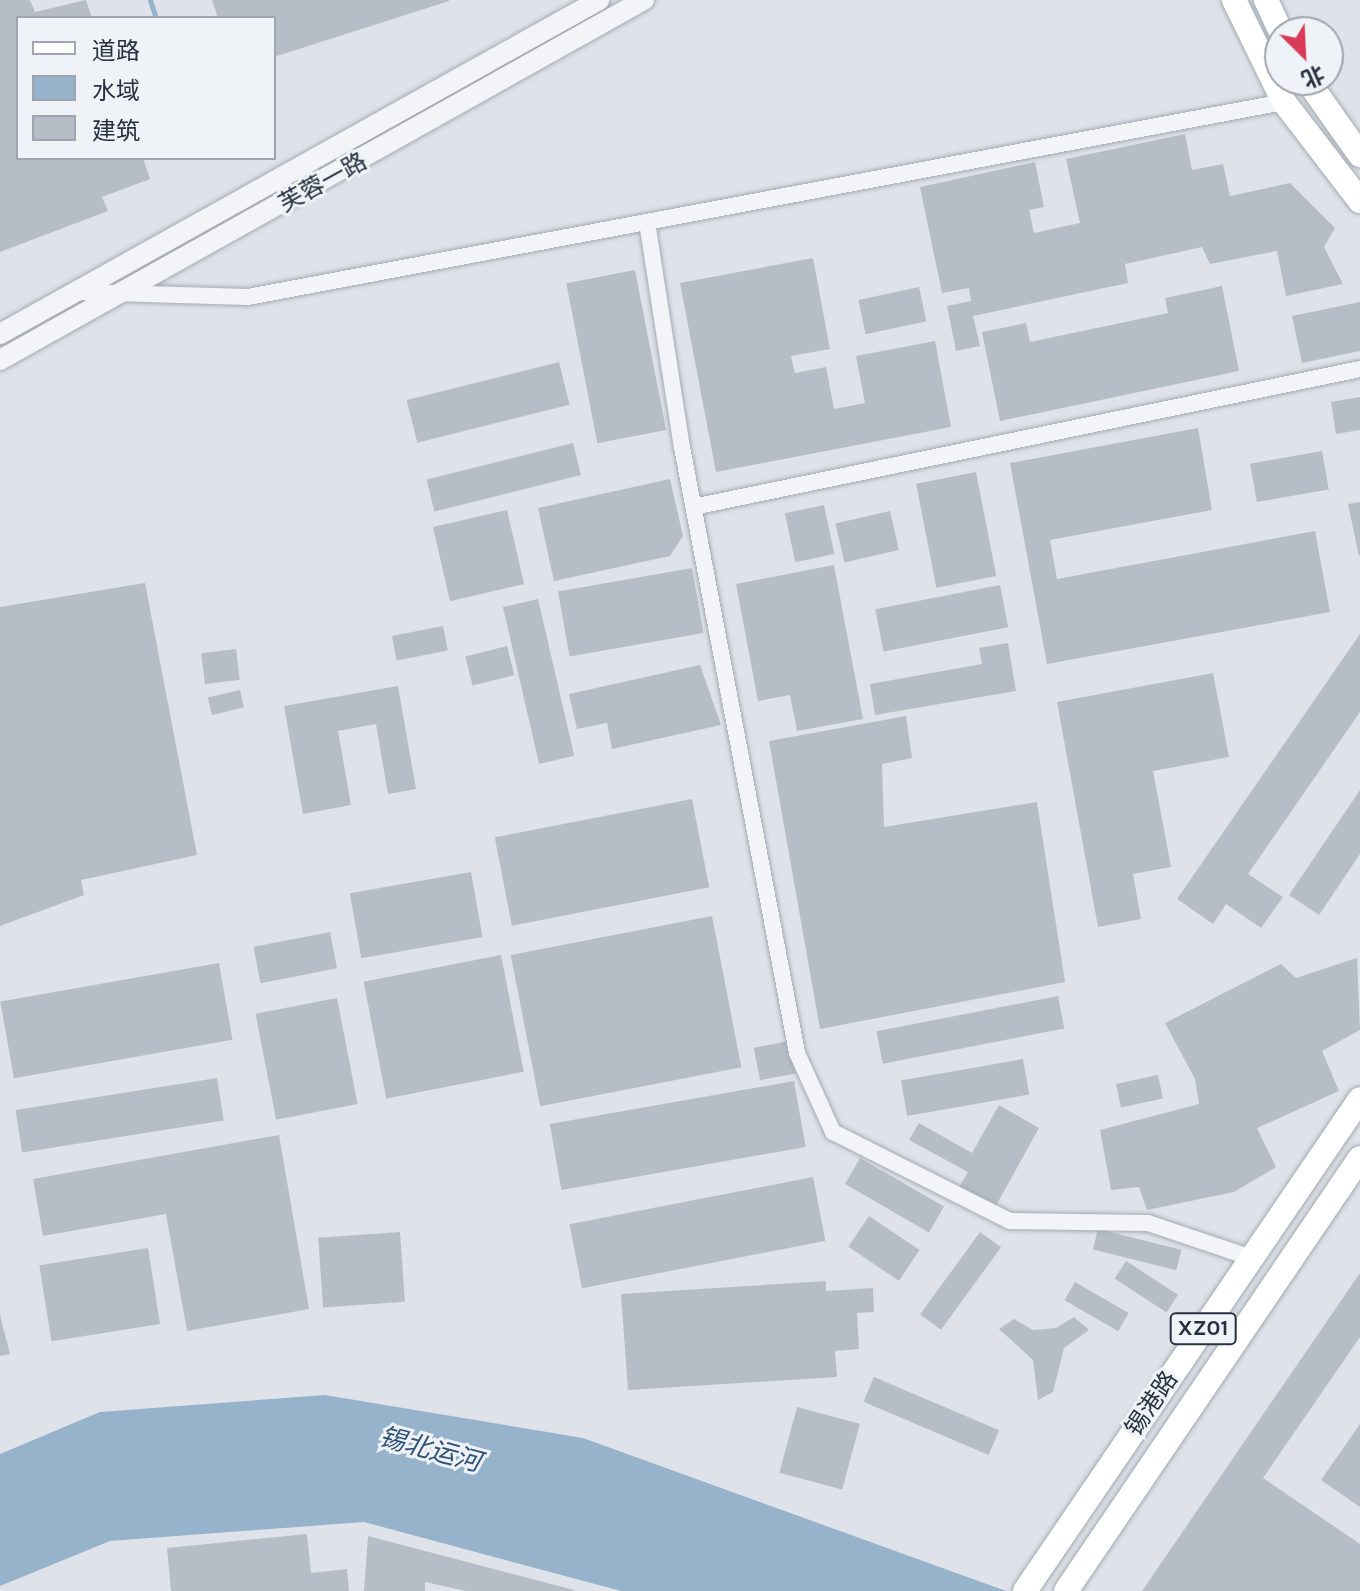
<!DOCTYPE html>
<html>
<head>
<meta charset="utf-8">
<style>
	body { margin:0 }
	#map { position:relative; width:1360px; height:1591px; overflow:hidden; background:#dfe3e9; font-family:Karla,"Noto Sans SC",sans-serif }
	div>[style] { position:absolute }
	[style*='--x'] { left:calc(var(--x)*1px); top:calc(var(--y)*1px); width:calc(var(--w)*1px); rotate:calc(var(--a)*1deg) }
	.water>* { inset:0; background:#97b3cc }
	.stream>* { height:5px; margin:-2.5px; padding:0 2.5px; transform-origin:2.5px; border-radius:2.5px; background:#97b3cc }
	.building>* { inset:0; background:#b6bdc6; transform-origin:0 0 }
	.roads { filter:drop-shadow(0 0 2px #a4aab3) drop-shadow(0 0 2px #a4aab3) }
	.minor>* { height:16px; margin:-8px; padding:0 8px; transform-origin:8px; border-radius:8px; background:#f2f4f7 }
	.tertiary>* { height:20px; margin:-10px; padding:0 10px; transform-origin:10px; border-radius:10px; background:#f2f4f7 }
	.primary>* { height:24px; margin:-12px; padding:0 12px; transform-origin:12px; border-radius:12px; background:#fff }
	span { translate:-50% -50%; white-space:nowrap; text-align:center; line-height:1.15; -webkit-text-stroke:6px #eff2f7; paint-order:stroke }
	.shield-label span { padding:2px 6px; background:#eff2f7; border:2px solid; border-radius:6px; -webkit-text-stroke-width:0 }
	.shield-label { font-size:22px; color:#273141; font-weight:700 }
	.street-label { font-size:24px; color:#273141 }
	.water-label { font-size:26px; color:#2e5278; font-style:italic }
	.legend { position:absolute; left:16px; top:16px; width:260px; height:144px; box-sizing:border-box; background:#eff2f7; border:2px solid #9fa5ae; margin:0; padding:10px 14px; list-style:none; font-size:24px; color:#273141 }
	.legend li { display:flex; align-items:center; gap:16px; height:40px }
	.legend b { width:40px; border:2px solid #9fa5ae }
	.north { position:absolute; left:1264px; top:16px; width:80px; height:80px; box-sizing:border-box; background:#eff2f7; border:2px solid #9fa5ae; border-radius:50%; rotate:156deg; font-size:22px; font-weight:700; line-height:32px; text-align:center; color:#273141 }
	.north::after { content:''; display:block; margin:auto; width:28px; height:36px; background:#d73b58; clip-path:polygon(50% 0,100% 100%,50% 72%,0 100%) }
</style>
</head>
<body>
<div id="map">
	<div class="water">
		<div style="clip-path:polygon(325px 1395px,583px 1438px,1006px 1591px,621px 1591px,364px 1522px,110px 1541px,0 1586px,0 1454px,100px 1412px)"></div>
	</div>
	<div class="stream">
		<div style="--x:150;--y:0;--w:19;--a:72"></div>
	</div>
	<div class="building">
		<div style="clip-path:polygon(0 0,30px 0,35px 12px,86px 0,92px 18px,18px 18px,18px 158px,143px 158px,150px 179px,102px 197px,108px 211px,0 252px)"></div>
		<div style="clip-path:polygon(212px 0,449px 0,449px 1px,274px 57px,274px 18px,218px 18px)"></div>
		<div style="clip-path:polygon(1185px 134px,1192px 170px,1223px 164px,1230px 196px,1290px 183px,1335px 228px,1324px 247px,1343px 284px,1286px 296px,1277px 251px,1210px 264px,1202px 247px,1125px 264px,1128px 283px,973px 316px,980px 346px,956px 351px,947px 306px,971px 301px,969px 288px,942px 293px,920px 187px,1035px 162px,1044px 207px,1029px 210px,1034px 233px,1080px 223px,1066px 159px)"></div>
		<div style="clip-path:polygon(813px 258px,830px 349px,791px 356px,795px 373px,826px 367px,834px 409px,865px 403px,856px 356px,935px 341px,951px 427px,716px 472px,680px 283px)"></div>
		<div style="left:635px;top:270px;width:163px;height:70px;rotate:79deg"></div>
		<div style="clip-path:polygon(1222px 286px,1239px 371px,1000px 421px,982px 332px,1026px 323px,1030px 342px,1168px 313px,1165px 298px)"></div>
		<div style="left:919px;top:287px;width:35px;height:62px;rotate:78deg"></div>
		<div style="clip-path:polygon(1360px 302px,1360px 351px,1302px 363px,1292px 316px)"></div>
		<div style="left:559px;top:362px;width:44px;height:157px;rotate:76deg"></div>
		<div style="clip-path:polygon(1360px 397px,1360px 430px,1336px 434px,1331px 402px)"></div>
		<div style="clip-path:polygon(1198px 428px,1212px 510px,1050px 540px,1057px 579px,1315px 531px,1330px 612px,1047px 664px,1010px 463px)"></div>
		<div style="left:573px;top:443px;width:33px;height:151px;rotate:76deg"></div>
		<div style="left:1322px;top:451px;width:39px;height:73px;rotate:80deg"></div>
		<div style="left:976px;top:472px;width:106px;height:61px;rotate:79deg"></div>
		<div style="clip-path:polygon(670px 479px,683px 536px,670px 556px,554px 581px,538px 508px)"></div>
		<div style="clip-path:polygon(1360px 502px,1360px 555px,1359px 556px,1348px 504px)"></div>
		<div style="left:824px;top:505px;width:50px;height:40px;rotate:78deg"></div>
		<div style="left:507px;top:510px;width:76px;height:76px;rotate:77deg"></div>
		<div style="left:890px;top:511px;width:40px;height:56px;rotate:77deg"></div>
		<div style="clip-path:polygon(834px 565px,863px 719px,797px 731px,790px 695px,758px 701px,736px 584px)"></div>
		<div style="left:692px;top:568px;width:66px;height:136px;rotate:80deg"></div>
		<div style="clip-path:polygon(145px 583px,197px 855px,81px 880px,84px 895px,0 926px,0 607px)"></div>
		<div style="left:1000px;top:585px;width:43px;height:127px;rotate:79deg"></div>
		<div style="left:538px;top:599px;width:161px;height:36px;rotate:77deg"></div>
		<div style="left:443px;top:626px;width:25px;height:52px;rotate:79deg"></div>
		<div style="clip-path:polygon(1360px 634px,1360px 712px,1248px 874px,1283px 897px,1261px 928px,1226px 904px,1213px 924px,1177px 899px)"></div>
		<div style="clip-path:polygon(1008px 643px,1016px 691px,875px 715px,870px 684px,982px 664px,979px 648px)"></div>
		<div style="left:507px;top:646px;width:30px;height:43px;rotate:76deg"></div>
		<div style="left:236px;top:649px;width:31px;height:35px;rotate:83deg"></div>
		<div style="clip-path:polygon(700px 665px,721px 725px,612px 749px,607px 723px,577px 729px,569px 694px)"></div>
		<div style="clip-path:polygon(1213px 673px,1229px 757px,1153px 771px,1171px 867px,1133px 874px,1141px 919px,1098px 927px,1057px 702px)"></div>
		<div style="clip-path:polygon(398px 686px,416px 789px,388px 794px,376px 724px,338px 731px,351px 805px,303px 814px,284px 706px)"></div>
		<div style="left:240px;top:690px;width:18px;height:33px;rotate:77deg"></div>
		<div style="clip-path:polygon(906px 716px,912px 758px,882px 764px,884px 827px,1037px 802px,1065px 982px,820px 1029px,769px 741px)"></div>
		<div style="clip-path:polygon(1360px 790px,1360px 854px,1319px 915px,1289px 895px)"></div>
		<div style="left:692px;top:799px;width:90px;height:201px;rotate:79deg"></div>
		<div style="left:471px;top:872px;width:66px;height:123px;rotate:80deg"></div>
		<div style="left:712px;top:916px;width:154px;height:205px;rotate:79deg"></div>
		<div style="left:330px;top:932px;width:37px;height:78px;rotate:79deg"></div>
		<div style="left:501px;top:955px;width:119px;height:140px;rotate:79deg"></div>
		<div style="clip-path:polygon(1357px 958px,1360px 1030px,1322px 1051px,1339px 1091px,1257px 1128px,1276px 1167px,1234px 1192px,1147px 1210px,1139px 1187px,1111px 1190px,1100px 1130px,1199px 1104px,1195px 1079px,1165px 1023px,1281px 964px,1296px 978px)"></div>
		<div style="left:219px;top:963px;width:78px;height:222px;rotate:80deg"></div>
		<div style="left:1058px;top:996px;width:33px;height:185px;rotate:79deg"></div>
		<div style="left:337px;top:998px;width:108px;height:83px;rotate:79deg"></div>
		<div style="left:789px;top:1041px;width:33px;height:36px;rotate:79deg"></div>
		<div style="left:1023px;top:1059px;width:36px;height:124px;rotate:80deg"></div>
		<div style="left:1158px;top:1075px;width:24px;height:43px;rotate:78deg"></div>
		<div style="left:217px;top:1078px;width:43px;height:204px;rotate:81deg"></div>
		<div style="left:794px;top:1081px;width:67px;height:248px;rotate:80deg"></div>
		<div style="clip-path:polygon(999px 1105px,1039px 1128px,993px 1211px,957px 1191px,968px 1172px,909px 1140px,919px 1123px,972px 1153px)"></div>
		<div style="clip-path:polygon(279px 1135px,309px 1309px,187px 1331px,166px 1214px,43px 1236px,33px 1179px)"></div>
		<div style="left:860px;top:1158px;width:97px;height:30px;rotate:30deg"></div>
		<div style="left:813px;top:1177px;width:65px;height:248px;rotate:79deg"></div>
		<div style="left:869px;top:1216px;width:61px;height:37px;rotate:34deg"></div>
		<div style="left:1098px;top:1229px;width:86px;height:21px;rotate:14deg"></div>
		<div style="left:400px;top:1232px;width:70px;height:82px;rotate:86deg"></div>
		<div style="left:980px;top:1232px;width:26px;height:102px;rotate:36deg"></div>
		<div style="left:148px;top:1248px;width:77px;height:110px;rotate:81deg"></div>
		<div style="left:1126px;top:1261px;width:62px;height:21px;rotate:33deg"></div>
		<div style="clip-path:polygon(1360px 1273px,1360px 1337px,1263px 1478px,1360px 1544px,1360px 1591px,1142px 1591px)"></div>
		<div style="clip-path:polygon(826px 1281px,826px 1291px,873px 1288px,874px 1312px,857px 1313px,859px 1349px,835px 1351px,837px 1377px,628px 1390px,621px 1294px)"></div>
		<div style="left:1075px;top:1282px;width:62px;height:21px;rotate:30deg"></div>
		<div style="clip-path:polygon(0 1315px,10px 1354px,0 1356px)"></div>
		<div style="clip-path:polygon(1074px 1317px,1089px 1330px,1064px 1348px,1053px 1392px,1038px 1400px,1033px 1360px,999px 1329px,1014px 1319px,1033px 1330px,1056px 1328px)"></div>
		<div style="left:874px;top:1377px;width:136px;height:27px;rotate:23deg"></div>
		<div style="left:797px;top:1407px;width:65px;height:68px;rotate:15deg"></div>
		<div style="clip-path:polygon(1360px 1424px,1360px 1507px,1321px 1480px)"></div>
		<div style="clip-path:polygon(307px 1534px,311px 1573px,347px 1569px,349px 1591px,171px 1591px,167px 1548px)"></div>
		<div style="clip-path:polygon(368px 1536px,574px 1590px,573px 1591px,466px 1591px,425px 1582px,425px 1591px,364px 1591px)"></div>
	</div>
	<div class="roads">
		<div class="minor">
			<div style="--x:647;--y:222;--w:228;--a:81.2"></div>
			<div style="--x:682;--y:447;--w:617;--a:79.25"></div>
			<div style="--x:797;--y:1053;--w:87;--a:65.5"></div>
			<div style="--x:833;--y:1132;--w:198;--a:26.7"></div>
			<div style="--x:1010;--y:1221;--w:138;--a:0.8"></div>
			<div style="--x:1148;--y:1223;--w:110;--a:18.6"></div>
			<div style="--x:78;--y:292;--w:170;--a:1.7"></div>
			<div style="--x:248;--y:297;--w:1054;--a:-10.66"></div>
			<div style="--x:698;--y:506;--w:676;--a:-11.69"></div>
		</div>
		<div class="tertiary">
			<div style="--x:0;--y:334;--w:686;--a:-29.14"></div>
			<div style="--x:0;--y:360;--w:738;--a:-29.21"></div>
		</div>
		<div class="primary">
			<div style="--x:1234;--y:0;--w:114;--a:63.9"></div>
			<div style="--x:1284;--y:102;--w:125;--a:52.5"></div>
			<div style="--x:1266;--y:0;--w:35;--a:65"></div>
			<div style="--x:1307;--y:80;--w:92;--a:54.8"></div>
			<div style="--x:1025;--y:1591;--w:595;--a:-55.75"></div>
			<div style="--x:1066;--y:1591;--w:523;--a:-55.82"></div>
		</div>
	</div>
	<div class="shield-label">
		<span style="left:1203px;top:1329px">XZ01</span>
	</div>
	<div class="street-label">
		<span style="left:323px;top:183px;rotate:-29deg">芙蓉一路</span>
		<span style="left:1152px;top:1404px;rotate:-56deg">锡港路</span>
	</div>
	<div class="water-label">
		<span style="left:430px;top:1450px;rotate:15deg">锡北运河</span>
	</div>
	<ul class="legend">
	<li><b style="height:10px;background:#fff"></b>道路</li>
	<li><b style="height:22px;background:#97b3cc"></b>水域</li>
	<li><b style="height:22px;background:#b6bdc6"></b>建筑</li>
	</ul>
	<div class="north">北</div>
</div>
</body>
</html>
